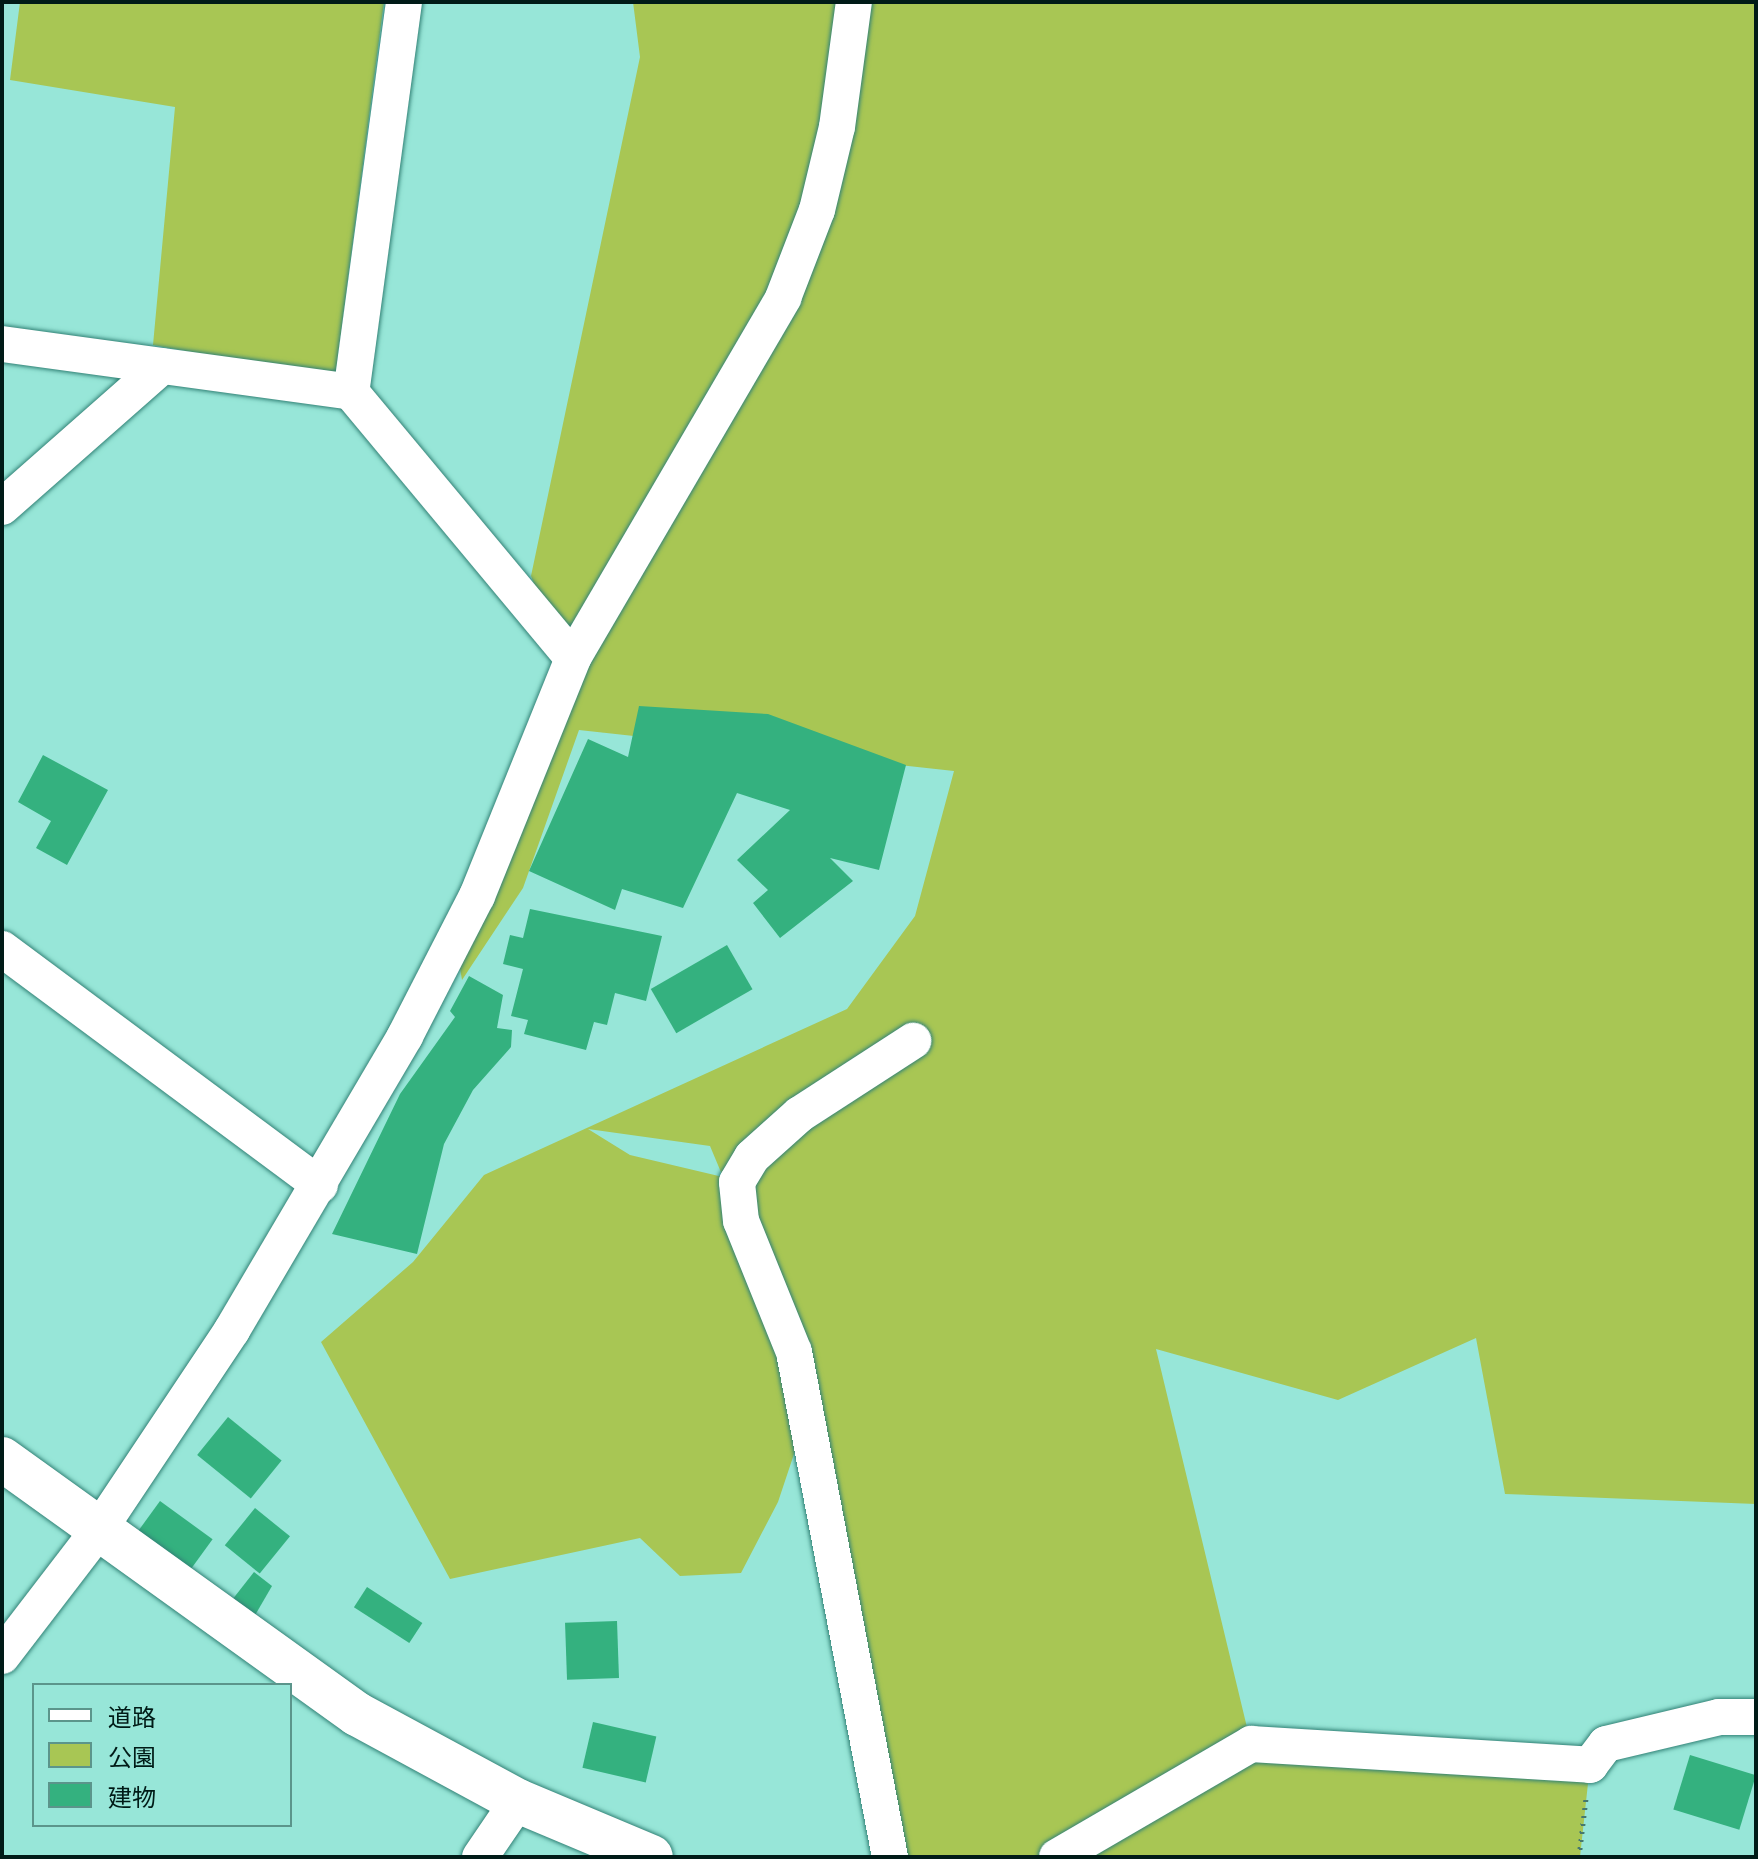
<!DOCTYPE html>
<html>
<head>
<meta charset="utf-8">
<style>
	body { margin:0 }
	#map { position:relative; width:1758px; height:1859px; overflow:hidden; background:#97e6d8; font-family:"Work Sans","Noto Sans JP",sans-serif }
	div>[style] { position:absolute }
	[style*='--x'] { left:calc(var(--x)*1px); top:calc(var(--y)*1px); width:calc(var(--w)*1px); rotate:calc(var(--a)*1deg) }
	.green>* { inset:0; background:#a8c654 }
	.building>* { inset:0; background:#34b17f; transform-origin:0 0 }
	.path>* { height:5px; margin-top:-2.5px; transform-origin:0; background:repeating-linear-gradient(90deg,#45786f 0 2px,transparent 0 8px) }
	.roads { filter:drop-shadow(0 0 2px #328276) drop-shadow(0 0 2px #328276) }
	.minor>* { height:36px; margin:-18px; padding:0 18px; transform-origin:18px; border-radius:18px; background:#fff }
	.tertiary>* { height:44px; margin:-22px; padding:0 22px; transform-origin:22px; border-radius:22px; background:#fff }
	span { translate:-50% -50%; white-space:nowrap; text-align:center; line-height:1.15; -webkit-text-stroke:6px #97e6d8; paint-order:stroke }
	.frame { position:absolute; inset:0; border:4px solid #001b17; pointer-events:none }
	.legend { position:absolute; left:32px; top:1683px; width:260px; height:144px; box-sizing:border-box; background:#97e6d8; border:2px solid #5b958b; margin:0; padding:10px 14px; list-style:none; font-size:24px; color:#001b17 }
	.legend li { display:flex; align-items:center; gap:16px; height:40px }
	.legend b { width:40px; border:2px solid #5b958b }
</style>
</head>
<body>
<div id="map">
	<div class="green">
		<div style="clip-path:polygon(20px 2px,384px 2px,335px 378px,153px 345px,175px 107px,10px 80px)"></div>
		<div style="clip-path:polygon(evenodd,633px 2px,1756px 2px,1756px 1504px,1505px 1494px,1476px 1338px,1338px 1400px,1156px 1349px,1251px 1744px,1590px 1765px,1580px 1857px,890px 1857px,806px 1418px,778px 1502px,741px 1573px,680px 1576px,640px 1538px,450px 1579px,321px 1342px,413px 1262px,484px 1175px,847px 1009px,915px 916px,954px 771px,579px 730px,523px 888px,462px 980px,455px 939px,568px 670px,531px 576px,640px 57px,633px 2px,588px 1129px,710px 1146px,723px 1177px,630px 1155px,588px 1129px)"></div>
	</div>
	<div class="building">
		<div style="clip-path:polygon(639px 706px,768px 714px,906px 765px,879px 870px,830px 858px,853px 881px,780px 938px,753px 903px,768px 890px,737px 860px,790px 810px,737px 793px,683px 908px,622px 889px,615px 910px,529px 871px,588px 739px,628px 757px)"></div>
		<div style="clip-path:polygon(43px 755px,108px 790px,67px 865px,36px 848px,51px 821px,18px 802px)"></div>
		<div style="clip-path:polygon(530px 909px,662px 936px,646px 1001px,615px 993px,607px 1025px,594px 1022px,586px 1050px,524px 1034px,528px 1020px,511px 1016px,523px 969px,503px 964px,510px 935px,523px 938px)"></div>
		<div style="left:727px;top:945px;width:51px;height:88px;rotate:60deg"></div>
		<div style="clip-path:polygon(469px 976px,503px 995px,497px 1028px,512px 1030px,511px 1047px,473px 1090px,444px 1144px,417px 1254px,332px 1234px,400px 1094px,455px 1017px,450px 1011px)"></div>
		<div style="left:228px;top:1417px;width:69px;height:49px;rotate:39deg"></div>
		<div style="left:160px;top:1501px;width:65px;height:39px;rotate:36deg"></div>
		<div style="left:255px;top:1508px;width:45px;height:48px;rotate:39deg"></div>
		<div style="clip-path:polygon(254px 1572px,272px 1586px,254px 1617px,232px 1600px)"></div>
		<div style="left:367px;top:1587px;width:66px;height:24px;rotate:33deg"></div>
		<div style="left:617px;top:1621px;width:57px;height:52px;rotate:88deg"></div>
		<div style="left:593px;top:1722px;width:65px;height:47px;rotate:13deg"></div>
		<div style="left:1690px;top:1755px;width:69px;height:57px;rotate:17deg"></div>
	</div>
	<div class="path">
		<div style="--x:1579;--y:1857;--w:59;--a:-83.2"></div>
	</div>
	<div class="roads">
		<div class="minor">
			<div style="--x:404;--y:2;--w:394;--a:97.7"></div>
			<div style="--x:351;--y:392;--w:346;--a:50.2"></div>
			<div style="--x:2;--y:344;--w:352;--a:7.8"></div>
			<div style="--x:2;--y:507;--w:213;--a:-41.4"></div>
			<div style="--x:2;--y:949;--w:396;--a:36.6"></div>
			<div style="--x:2;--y:1656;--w:158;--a:-52.5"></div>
			<div style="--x:98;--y:1531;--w:242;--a:-56.3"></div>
			<div style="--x:232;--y:1330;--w:341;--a:-59.5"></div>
			<div style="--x:405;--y:1036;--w:157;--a:-62.8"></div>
			<div style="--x:477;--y:896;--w:257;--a:-68"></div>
			<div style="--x:573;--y:658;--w:417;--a:-59.7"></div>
			<div style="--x:783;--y:298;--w:94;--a:-68.9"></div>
			<div style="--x:817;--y:210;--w:85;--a:-76.5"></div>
			<div style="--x:837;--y:127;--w:126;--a:-82.3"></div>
			<div style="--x:480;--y:1857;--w:68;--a:-55.8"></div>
			<div style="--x:890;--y:1857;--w:514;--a:-100.76"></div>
			<div style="--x:794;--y:1352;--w:141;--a:-112"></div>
			<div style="--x:741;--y:1221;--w:39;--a:-96"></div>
			<div style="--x:737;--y:1182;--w:29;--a:-59"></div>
			<div style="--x:752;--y:1157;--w:64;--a:-41.9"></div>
			<div style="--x:800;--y:1114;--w:135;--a:-32.9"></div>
			<div style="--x:1057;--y:1857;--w:225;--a:-30.2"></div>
			<div style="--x:1251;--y:1744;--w:340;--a:3.5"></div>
			<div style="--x:1590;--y:1765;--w:26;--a:-53"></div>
			<div style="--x:1606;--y:1744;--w:116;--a:-13.4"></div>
			<div style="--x:1719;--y:1717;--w:37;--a:0"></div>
		</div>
		<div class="tertiary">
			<div style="--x:2;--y:1459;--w:437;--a:35.7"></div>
			<div style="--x:357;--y:1714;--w:183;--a:28.4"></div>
			<div style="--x:518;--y:1801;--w:144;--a:22.8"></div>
		</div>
	</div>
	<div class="frame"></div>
	<ul class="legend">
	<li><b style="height:10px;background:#fff"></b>道路</li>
	<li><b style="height:22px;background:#a8c654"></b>公園</li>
	<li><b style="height:22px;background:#34b17f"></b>建物</li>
	</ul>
</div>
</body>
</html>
